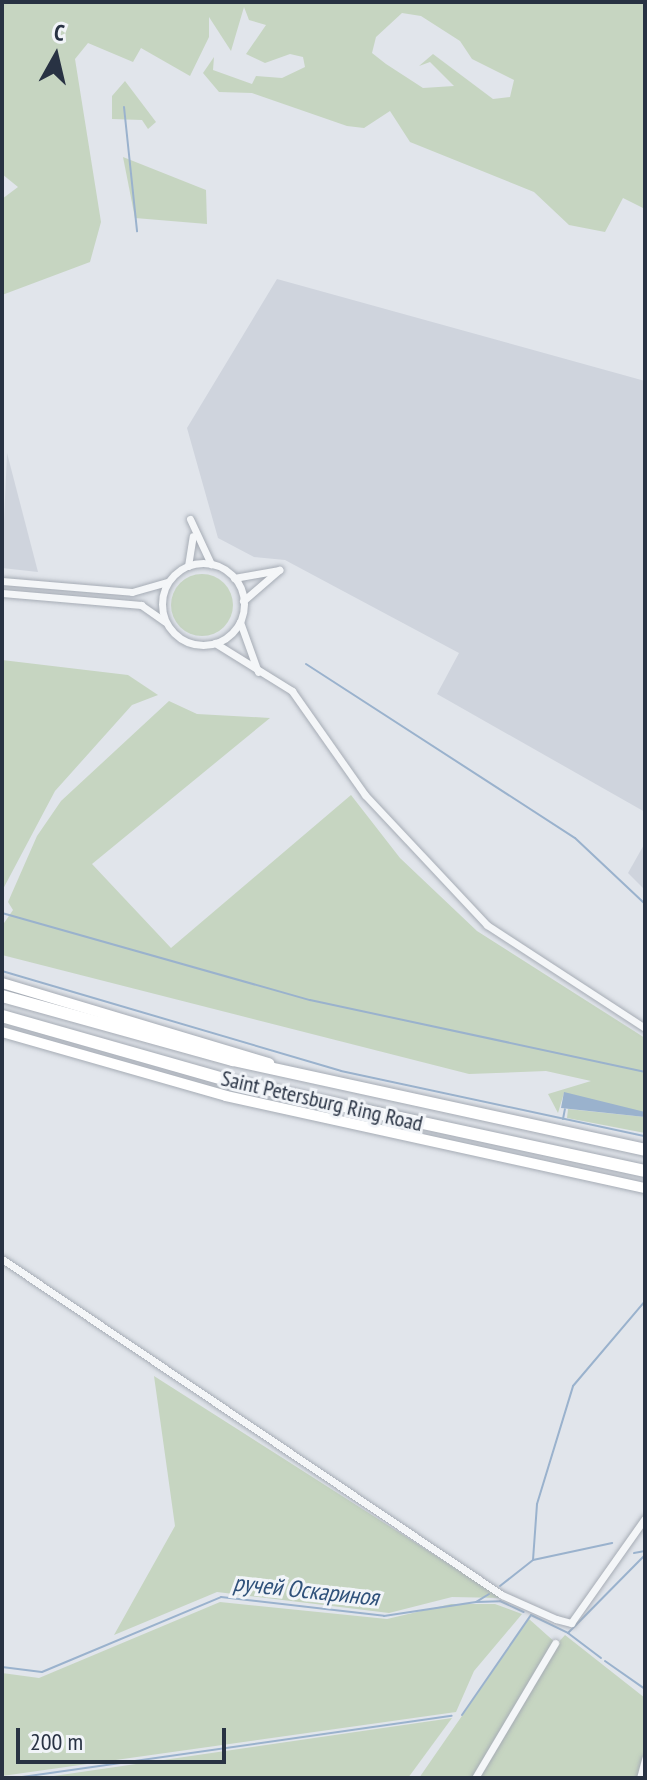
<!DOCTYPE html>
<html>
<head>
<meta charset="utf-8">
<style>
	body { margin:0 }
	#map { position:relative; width:647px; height:1780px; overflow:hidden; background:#e1e5eb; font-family:"PT Sans Narrow",sans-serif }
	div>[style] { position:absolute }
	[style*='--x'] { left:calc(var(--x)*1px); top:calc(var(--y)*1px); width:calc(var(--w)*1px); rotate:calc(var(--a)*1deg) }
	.built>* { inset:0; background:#cfd4dd }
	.green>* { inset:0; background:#c6d5c1 }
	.round { border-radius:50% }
	.water>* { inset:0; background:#9ab2cd }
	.stream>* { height:2px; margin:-1px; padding:0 1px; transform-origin:1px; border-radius:1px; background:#9ab2cd }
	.roads { filter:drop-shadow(0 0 2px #a6acb5) drop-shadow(0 0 2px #a6acb5) }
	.street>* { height:7px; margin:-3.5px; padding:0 3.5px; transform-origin:3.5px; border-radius:3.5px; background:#f4f6f8 }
	.street>.ring { margin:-3.5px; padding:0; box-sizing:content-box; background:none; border:7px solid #f4f6f8; border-radius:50% }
	.secondary>* { height:10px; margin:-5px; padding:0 5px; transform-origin:5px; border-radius:5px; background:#fff }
	.highway>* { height:12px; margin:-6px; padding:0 6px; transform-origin:6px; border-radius:6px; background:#fff }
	span { translate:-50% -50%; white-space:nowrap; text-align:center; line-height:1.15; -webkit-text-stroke:6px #f1f4f8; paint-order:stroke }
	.street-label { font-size:22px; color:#283243 }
	.water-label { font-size:24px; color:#2f517a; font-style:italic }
	.frame { position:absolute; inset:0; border:4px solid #283243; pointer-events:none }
	.north { position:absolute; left:16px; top:16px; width:80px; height:80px; -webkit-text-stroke:6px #f1f4f8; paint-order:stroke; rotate:8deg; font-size:22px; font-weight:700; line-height:32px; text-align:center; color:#283243 }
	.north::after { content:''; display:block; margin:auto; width:28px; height:36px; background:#283243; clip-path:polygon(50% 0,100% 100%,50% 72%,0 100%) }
	.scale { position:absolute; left:16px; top:1728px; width:210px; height:36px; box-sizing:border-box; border:4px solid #283243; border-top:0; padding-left:10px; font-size:24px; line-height:28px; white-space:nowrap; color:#283243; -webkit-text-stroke:6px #f1f4f8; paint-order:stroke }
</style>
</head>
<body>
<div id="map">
	<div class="built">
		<div style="clip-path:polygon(277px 279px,645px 381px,645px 812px,437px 694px,459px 653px,285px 560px,254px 557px,218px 538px,187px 428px)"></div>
		<div style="clip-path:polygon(7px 453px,38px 572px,2px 568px)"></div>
		<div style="clip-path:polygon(645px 843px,645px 890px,628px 873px)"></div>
	</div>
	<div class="green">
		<div style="clip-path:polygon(evenodd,2px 2px,645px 2px,645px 209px,623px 198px,605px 232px,569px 225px,534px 192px,410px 142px,390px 111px,364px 128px,347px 126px,252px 93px,219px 92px,203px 73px,214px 57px,213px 70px,252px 84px,256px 76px,282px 78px,305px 67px,303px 57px,290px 54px,265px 63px,246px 54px,266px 25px,249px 20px,244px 7px,231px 51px,209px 17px,209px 37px,190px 76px,141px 48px,133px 62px,88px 43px,75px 59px,101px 222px,90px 262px,2px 295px,2px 199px,18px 187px,2px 174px,2px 2px,402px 13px,421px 16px,460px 41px,472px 59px,514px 80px,510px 97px,493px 99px,433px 54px,419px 66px,430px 62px,454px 86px,423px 88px,386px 64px,372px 53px,376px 37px,402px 13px)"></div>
		<div style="clip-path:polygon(125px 81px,156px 122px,148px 129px,142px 120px,112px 119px,112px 96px)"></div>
		<div style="clip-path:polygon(123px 157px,206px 190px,207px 224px,135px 218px)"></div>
		<div class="round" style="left:171px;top:574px;width:62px;height:62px"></div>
		<div style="clip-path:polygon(2px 660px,128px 675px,158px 695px,132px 705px,55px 791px,2px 891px)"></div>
		<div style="clip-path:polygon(169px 701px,197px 714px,270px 718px,92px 864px,171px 948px,351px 795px,400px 858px,477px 931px,645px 1038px,645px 1113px,564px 1093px,558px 1113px,548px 1094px,591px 1081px,546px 1071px,469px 1074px,2px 955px,2px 926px,13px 910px,8px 902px,37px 836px,61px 801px)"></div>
		<div style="clip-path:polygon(568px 1109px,645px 1117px,645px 1133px,567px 1118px)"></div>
		<div style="clip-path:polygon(154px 1376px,502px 1598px,452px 1597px,389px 1613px,217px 1592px,114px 1635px,175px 1526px)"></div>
		<div style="clip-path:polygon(220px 1602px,387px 1619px,451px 1604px,495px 1604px,522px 1614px,474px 1671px,456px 1712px,2px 1776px,2px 1673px,39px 1678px)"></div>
		<div style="clip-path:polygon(529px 1619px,557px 1644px,565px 1635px,645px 1698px,645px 1778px,419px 1778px)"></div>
		<div style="clip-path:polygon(452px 1718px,408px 1778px,40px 1778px)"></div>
	</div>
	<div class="water">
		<div style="clip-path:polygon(564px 1092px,645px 1112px,645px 1117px,561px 1108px)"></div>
	</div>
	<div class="stream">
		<div style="--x:124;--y:107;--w:125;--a:84"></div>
		<div style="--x:306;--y:664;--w:320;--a:32.9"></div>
		<div style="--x:575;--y:838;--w:96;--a:43.3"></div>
		<div style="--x:2;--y:913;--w:320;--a:15.8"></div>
		<div style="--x:310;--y:1000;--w:343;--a:12.1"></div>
		<div style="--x:2;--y:971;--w:353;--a:16.4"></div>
		<div style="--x:341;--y:1071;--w:311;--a:12.1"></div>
		<div style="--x:563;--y:1119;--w:10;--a:-79"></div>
		<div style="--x:634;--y:1553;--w:11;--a:-10"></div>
		<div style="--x:533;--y:1560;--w:56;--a:-85.9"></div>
		<div style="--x:537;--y:1504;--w:123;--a:-73"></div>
		<div style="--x:573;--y:1386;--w:111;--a:-49.7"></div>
		<div style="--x:500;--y:1586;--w:42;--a:-38.2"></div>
		<div style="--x:533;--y:1560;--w:81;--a:-12.1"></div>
		<div style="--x:489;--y:1594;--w:15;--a:148"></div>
		<div style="--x:476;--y:1602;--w:24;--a:-2"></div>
		<div style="--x:500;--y:1601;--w:26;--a:25"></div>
		<div style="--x:601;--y:1658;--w:41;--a:-142.9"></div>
		<div style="--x:568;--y:1633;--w:110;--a:-45.4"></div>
		<div style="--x:605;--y:1661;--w:49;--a:35"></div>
		<div style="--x:2;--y:1667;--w:40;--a:7.1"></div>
		<div style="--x:42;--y:1672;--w:194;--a:-22.7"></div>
		<div style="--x:221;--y:1597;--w:164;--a:6.6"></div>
		<div style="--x:384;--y:1616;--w:93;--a:-8.7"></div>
		<div style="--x:462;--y:1715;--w:121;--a:-55.4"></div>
		<div style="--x:531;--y:1615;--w:41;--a:25.9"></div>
		<div style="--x:15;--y:1778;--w:441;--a:-8.1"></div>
	</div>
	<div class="roads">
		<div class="street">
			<div style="--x:190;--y:519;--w:50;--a:65"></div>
			<div class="ring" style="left:162px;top:563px;width:75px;height:75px"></div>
			<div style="--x:188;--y:566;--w:30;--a:-81"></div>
			<div style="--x:234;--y:578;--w:46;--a:-10.1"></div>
			<div style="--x:2;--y:581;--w:130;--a:4.8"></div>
			<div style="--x:132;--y:592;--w:37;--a:-16"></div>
			<div style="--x:2;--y:593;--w:140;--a:4.9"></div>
			<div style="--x:141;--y:605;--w:29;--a:35"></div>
			<div style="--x:243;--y:601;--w:48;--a:-40.7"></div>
			<div style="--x:240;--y:622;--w:53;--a:70.2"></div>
			<div style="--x:215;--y:643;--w:91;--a:31.9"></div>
			<div style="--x:292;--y:691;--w:127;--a:54.9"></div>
			<div style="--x:365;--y:795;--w:178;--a:46.8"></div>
			<div style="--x:487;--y:925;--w:189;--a:33.1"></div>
			<div style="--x:2;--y:1259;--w:602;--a:33.9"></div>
			<div style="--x:502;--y:1595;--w:59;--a:24"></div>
			<div style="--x:556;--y:1619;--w:16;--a:15"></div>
			<div style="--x:571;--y:1623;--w:128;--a:-54.8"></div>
			<div style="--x:475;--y:1778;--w:157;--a:-59.3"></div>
			<div style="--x:640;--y:1778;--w:20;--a:-75"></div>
		</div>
		<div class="secondary">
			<div style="--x:2;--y:983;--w:279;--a:16.7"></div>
			<div style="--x:2;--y:1032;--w:233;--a:15.9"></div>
			<div style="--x:226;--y:1096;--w:429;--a:12.4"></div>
		</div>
		<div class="highway">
			<div style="--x:2;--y:996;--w:240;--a:15.5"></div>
			<div style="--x:233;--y:1060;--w:422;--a:12.3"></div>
			<div style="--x:2;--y:1016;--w:240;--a:15.9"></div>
			<div style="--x:233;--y:1082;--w:422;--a:12.2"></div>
		</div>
	</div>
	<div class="street-label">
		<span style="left:322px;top:1101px;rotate:13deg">Saint Petersburg Ring Road</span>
	</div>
	<div class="water-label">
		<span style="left:306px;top:1590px;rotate:6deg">ручей Оскариноя</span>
	</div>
	<div class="frame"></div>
	<div class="north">С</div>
	<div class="scale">200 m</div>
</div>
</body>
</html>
